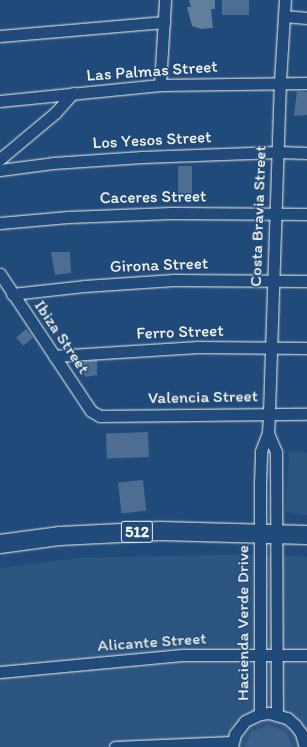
<!DOCTYPE html>
<html>
<head>
<meta charset="utf-8">
<style>
	body { margin:0 }
	#map { position:relative; width:307px; height:747px; overflow:hidden; background:#1f4a7a; font-family:Itim,sans-serif }
	div>[style] { position:absolute }
	[style*='--x'] { left:calc(var(--x)*1px); top:calc(var(--y)*1px); width:calc(var(--w)*1px); rotate:calc(var(--a)*1deg) }
	.built>* { inset:0; background:#2d5581 }
	.green>* { inset:0; background:#3a5f88 }
	.water>* { inset:0; background:#627e9d }
	.building>* { inset:0; background:#4d6e92; transform-origin:0 0 }
	.roads { filter:drop-shadow(0 0 1px #f4f1e8) drop-shadow(0 0 1px #f4f1e8) }
	.street>* { height:11px; margin:-5.5px; padding:0 5.5px; transform-origin:5.5px; border-radius:5.5px; background:#1f4a7a }
	.primary>* { height:18px; margin:-9px; padding:0 9px; transform-origin:9px; border-radius:9px; background:#1f4a7a }
	span { translate:-50% -50%; white-space:nowrap; text-align:center; line-height:1.15; -webkit-text-stroke:3px #1f4a7a; paint-order:stroke }
	.shield-label span { padding:1px 3px; background:#1f4a7a; border:1px solid; border-radius:3px; -webkit-text-stroke-width:0 }
	.shield-label { font-size:16px; color:#f4f1e8; font-weight:700 }
	.street-label { font-size:17px; color:#f4f1e8 }
</style>
</head>
<body>
<div id="map">
	<div class="built">
		<div style="clip-path:polygon(289px 452px,307px 453px,307px 515px,285px 512px)"></div>
		<div style="clip-path:polygon(250px 554px,307px 557px,307px 747px,0 747px,0 568px,79px 558px)"></div>
	</div>
	<div class="green">
		<div style="clip-path:polygon(268px 725px,285px 731px,293px 747px,244px 747px,251px 732px)"></div>
	</div>
	<div class="water">
		<div style="clip-path:polygon(189px 0,215px 0,215px 9px,211px 9px,213px 28px,201px 29px,192px 26px,187px 7px,191px 7px)"></div>
	</div>
	<div class="building">
		<div style="left:222px;top:0;width:27px;height:15px"></div>
		<div style="clip-path:polygon(297px 91px,307px 92px,307px 115px,294px 116px)"></div>
		<div style="left:178px;top:166px;width:14px;height:32px"></div>
		<div style="clip-path:polygon(51px 252px,70px 252px,71px 273px,55px 275px)"></div>
		<div style="left:26px;top:329px;width:11px;height:13px;rotate:49deg"></div>
		<div style="clip-path:polygon(97px 360px,97px 375px,85px 377px,80px 361px)"></div>
		<div style="left:148px;top:432px;width:25px;height:42px;rotate:88deg"></div>
		<div style="left:143px;top:480px;width:31px;height:25px;rotate:84deg"></div>
	</div>
	<div class="roads">
		<div class="street">
			<div style="--x:284;--y:16;--w:23;--a:5"></div>
			<div style="--x:0;--y:36;--w:165;--a:-4.9"></div>
			<div style="--x:160;--y:85;--w:85;--a:-86.6"></div>
			<div style="--x:0;--y:101;--w:161;--a:-5.7"></div>
			<div style="--x:160;--y:85;--w:147;--a:-0.8"></div>
			<div style="--x:0;--y:159;--w:72;--a:-39.9"></div>
			<div style="--x:55;--y:113;--w:27;--a:-48"></div>
			<div style="--x:0;--y:170;--w:53;--a:-7.5"></div>
			<div style="--x:53;--y:163;--w:89;--a:-3.9"></div>
			<div style="--x:142;--y:157;--w:136;--a:-2.1"></div>
			<div style="--x:278;--y:152;--w:29;--a:2"></div>
			<div style="--x:0;--y:223;--w:68;--a:-5"></div>
			<div style="--x:68;--y:217;--w:103;--a:-2.2"></div>
			<div style="--x:171;--y:213;--w:136;--a:0.4"></div>
			<div style="--x:0;--y:274;--w:164;--a:56.4"></div>
			<div style="--x:91;--y:411;--w:10;--a:29"></div>
			<div style="--x:100;--y:416;--w:207;--a:-0.6"></div>
			<div style="--x:12;--y:294;--w:72;--a:-6.3"></div>
			<div style="--x:84;--y:286;--w:90;--a:-3.8"></div>
			<div style="--x:174;--y:280;--w:133;--a:0.4"></div>
			<div style="--x:54;--y:356;--w:144;--a:-3.6"></div>
			<div style="--x:198;--y:347;--w:109;--a:0.5"></div>
			<div style="--x:268;--y:433;--w:21;--a:67"></div>
			<div style="--x:276;--y:452;--w:262;--a:89.8"></div>
			<div style="--x:0;--y:672;--w:183;--a:-5.3"></div>
			<div style="--x:182;--y:655;--w:125;--a:0"></div>
			<div style="--x:260;--y:714;--w:231;--a:-90"></div>
			<div style="--x:260;--y:483;--w:32;--a:-88"></div>
			<div style="--x:261;--y:451;--w:19;--a:-69"></div>
			<div style="--x:268;--y:433;--w:21;--a:-87"></div>
			<div style="--x:269;--y:412;--w:331;--a:-88.1"></div>
			<div style="--x:280;--y:81;--w:81;--a:-86.5"></div>
			<div style="--x:115;--y:747;--w:117;--a:-2.4"></div>
			<div style="--x:232;--y:747;--w:13;--a:-77"></div>
			<div style="--x:235;--y:734;--w:16;--a:-52"></div>
			<div style="--x:245;--y:721;--w:17;--a:-25"></div>
			<div style="--x:260;--y:714;--w:9;--a:-6"></div>
			<div style="--x:269;--y:713;--w:19;--a:16"></div>
			<div style="--x:287;--y:718;--w:11;--a:41"></div>
			<div style="--x:295;--y:725;--w:10;--a:53"></div>
			<div style="--x:301;--y:733;--w:15;--a:74"></div>
		</div>
		<div class="primary">
			<div style="--x:0;--y:544;--w:61;--a:-7.6"></div>
			<div style="--x:60;--y:536;--w:101;--a:-2.8"></div>
			<div style="--x:161;--y:531;--w:146;--a:1.6"></div>
		</div>
	</div>
	<div class="shield-label">
		<span style="left:137px;top:532px">512</span>
	</div>
	<div class="street-label">
		<span style="left:152px;top:71px;rotate:-4deg">Las Palmas Street</span>
		<span style="left:152px;top:140px;rotate:-3deg">Los Yesos Street</span>
		<span style="left:153px;top:197px;rotate:-1deg">Caceres Street</span>
		<span style="left:258px;top:216px;rotate:-88deg">Costa Bravia Street</span>
		<span style="left:159px;top:265px;rotate:-2deg">Girona Street</span>
		<span style="left:180px;top:332px;rotate:-2deg">Ferro Street</span>
		<span style="left:62px;top:337px;rotate:56deg">Ibiza Street</span>
		<span style="left:203px;top:397px;rotate:-1deg">Valencia Street</span>
		<span style="left:243px;top:623px;rotate:-90deg">Hacienda Verde Drive</span>
		<span style="left:152px;top:642px;rotate:-4deg">Alicante Street</span>
	</div>
</div>
</body>
</html>
